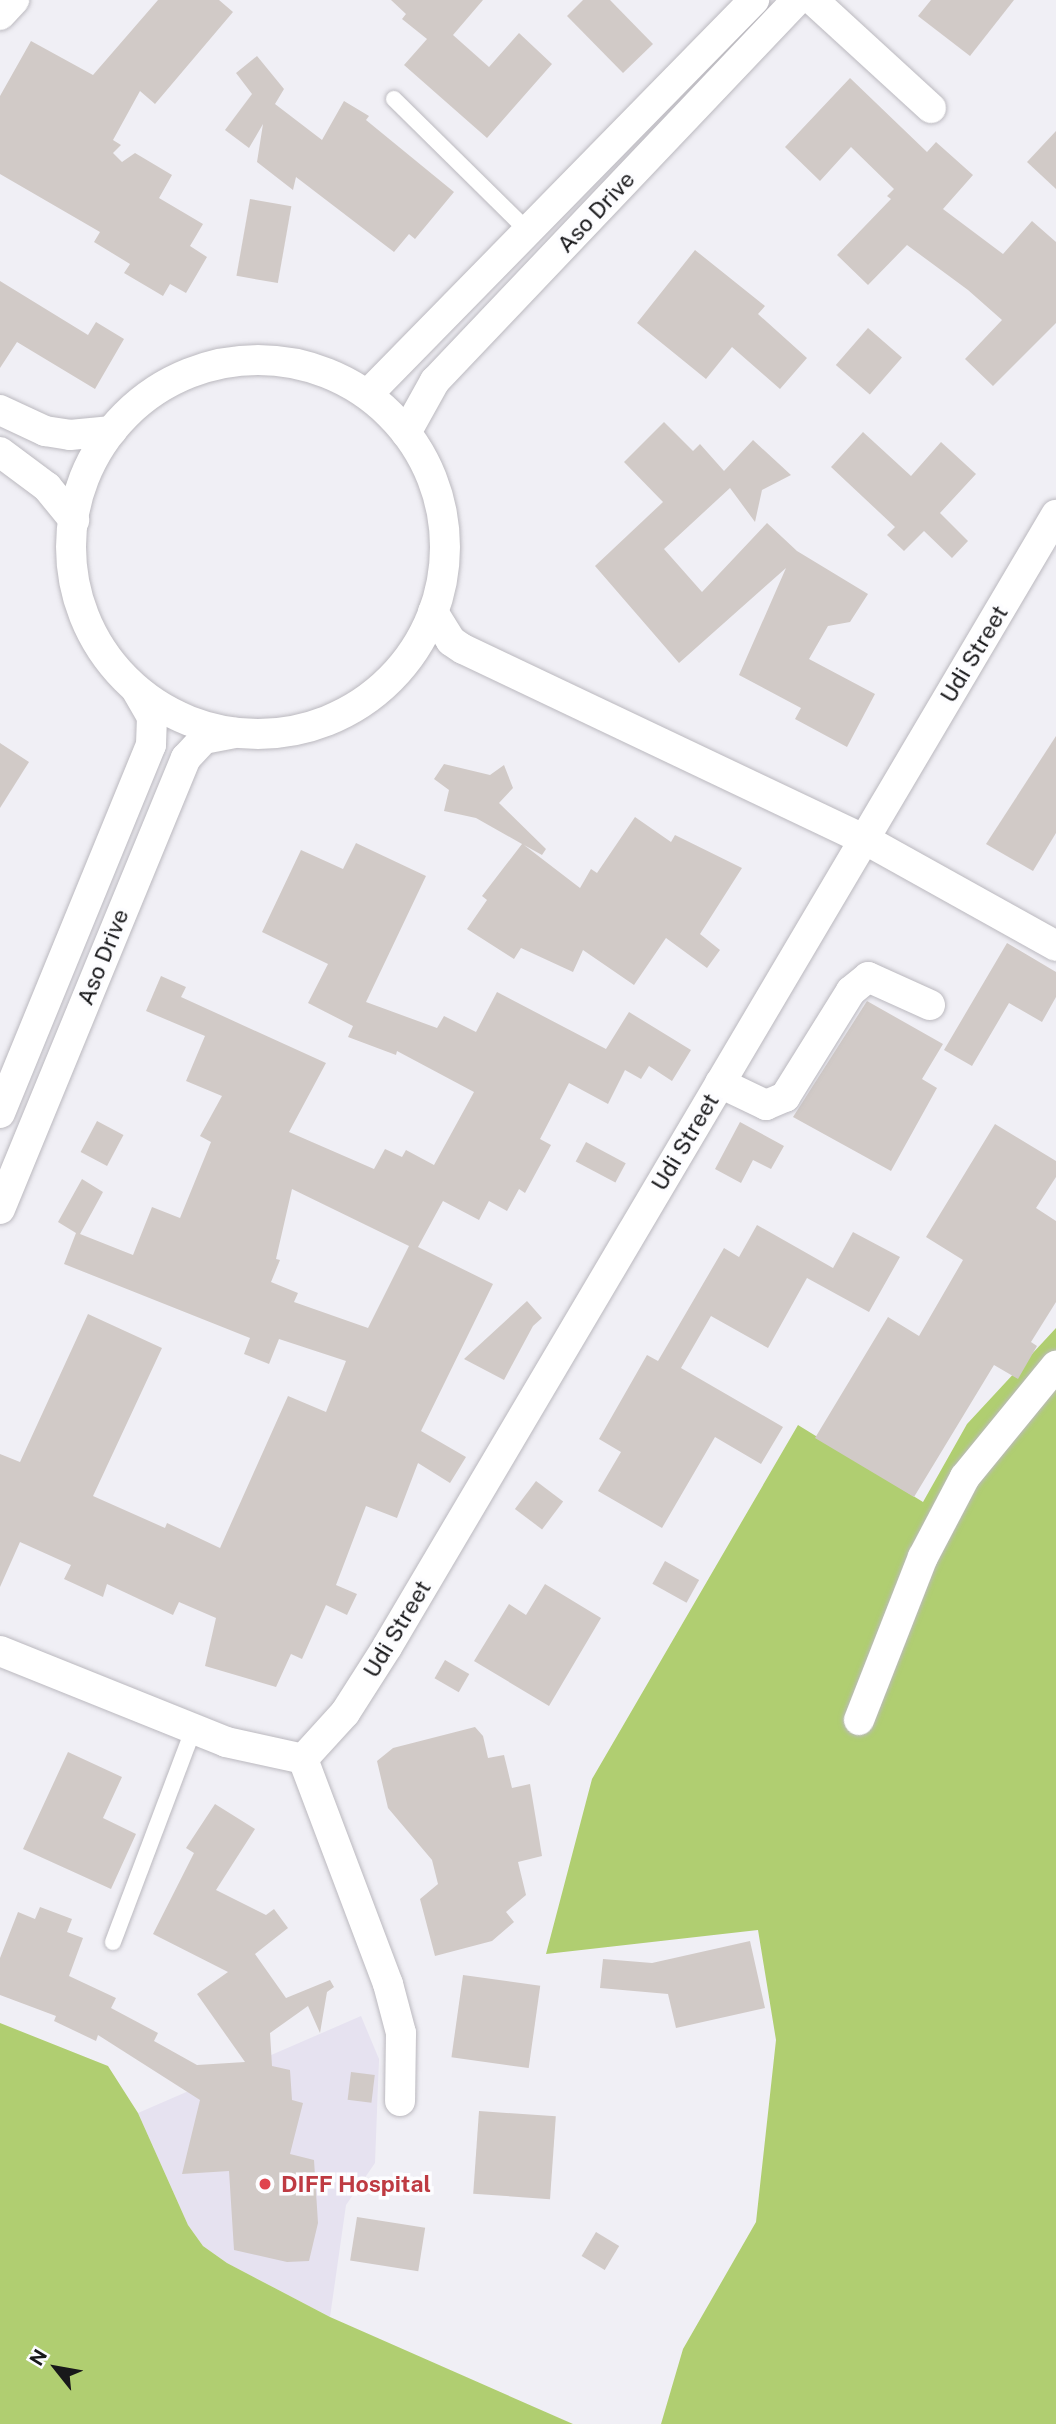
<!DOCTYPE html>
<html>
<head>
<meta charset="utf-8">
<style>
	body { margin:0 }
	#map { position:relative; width:1056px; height:2424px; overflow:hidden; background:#f0eff5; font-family:"Public Sans",sans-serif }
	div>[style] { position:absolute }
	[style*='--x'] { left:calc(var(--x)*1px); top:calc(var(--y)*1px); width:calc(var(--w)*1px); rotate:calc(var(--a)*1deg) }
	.built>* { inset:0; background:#e6e2f0 }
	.green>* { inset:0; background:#b0ce71 }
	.building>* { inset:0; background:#d1cac7; transform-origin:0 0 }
	.roads { filter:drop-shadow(0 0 2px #bbb9bf) drop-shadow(0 0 2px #bbb9bf) }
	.service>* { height:16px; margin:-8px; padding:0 8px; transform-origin:8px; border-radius:8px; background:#fff }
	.minor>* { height:30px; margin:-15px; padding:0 15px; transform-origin:15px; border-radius:15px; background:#fff }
	.minor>.ring { margin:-15px; padding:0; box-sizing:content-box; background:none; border:30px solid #fff; border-radius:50% }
	.dots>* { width:19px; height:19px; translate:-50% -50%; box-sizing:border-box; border:4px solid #fdfdff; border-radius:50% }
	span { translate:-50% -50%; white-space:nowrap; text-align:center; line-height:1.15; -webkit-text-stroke:7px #fdfdff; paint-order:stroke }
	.street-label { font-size:23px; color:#18181a }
	.health-label { font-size:23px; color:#be3a42; font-weight:700 }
	.left { translate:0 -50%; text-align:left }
	.north { position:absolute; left:21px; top:2333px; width:70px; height:70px; -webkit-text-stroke:5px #fdfdff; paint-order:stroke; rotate:301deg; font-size:19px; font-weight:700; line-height:28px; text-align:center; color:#18181a }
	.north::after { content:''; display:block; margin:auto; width:24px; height:32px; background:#18181a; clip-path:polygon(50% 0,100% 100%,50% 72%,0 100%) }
</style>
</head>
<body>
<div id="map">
	<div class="built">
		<div style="clip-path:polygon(361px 2016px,379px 2059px,375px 2163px,346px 2205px,330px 2317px,227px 2263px,203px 2246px,188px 2225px,138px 2113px)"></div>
	</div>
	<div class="green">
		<div style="clip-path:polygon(1056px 1328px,1056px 2424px,661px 2424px,683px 2349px,756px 2222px,776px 2040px,758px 1930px,546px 1954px,592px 1779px,798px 1425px,923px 1502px,967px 1424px)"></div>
		<div style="clip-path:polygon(0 2023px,108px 2066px,138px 2113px,188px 2225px,203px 2246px,227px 2263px,330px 2317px,573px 2424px,0 2424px)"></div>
	</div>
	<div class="building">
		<div style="clip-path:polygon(158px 0,219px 0,233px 12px,155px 104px,140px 91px,113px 140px,121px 145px,113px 153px,122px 162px,135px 153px,172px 175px,159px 198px,203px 224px,190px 246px,207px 257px,186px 293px,170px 284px,163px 296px,124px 273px,130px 264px,94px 242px,100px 232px,0 174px,0 96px,31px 41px,93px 75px)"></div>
		<div style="clip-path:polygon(391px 0,483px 0,453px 35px,489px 67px,519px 33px,552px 64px,487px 138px,404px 65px,427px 39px,402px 19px,406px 14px)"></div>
		<div style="clip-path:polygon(583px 0,610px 0,653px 44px,623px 73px,567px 16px)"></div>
		<div style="clip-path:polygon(931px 0,1014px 0,970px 56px,918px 16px)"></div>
		<div style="clip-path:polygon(257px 56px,284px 89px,275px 104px,322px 140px,344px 101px,369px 116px,366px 120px,454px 192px,415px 239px,409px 234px,394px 252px,296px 177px,293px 190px,257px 162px,263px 124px,249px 148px,225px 130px,252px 94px,236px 73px)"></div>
		<div style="clip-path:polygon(850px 78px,927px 152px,936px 142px,973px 175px,943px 209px,1003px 254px,1032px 221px,1056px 242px,1056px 323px,993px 386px,965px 359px,1002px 320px,968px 290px,907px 245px,868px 285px,837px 255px,891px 199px,887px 196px,894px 189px,851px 147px,820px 181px,785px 147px)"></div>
		<div style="clip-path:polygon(1056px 131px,1056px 189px,1027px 162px)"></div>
		<div style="left:250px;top:199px;width:42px;height:78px;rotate:10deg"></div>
		<div style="clip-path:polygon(695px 250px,765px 306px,758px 314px,807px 358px,780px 389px,732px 347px,706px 379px,637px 323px)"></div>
		<div style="clip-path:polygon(0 281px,88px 335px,96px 322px,124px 339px,95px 389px,17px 342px,0 368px)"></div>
		<div style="left:868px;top:328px;width:45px;height:49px;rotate:41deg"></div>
		<div style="clip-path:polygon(664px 422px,693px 451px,700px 444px,724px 471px,753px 440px,791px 475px,762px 490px,755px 522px,730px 488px,664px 549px,702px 592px,767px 523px,797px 551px,868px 594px,850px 622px,828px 626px,809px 659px,875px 694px,847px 747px,795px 719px,801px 708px,739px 675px,786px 568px,679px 663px,595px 566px,663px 502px,624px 462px)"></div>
		<div style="clip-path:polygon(863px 432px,911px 476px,941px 442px,976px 474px,940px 513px,968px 541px,952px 558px,924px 531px,904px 551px,887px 535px,895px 527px,831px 467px)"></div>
		<div style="clip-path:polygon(1056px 736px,1056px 833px,1033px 871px,986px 844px)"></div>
		<div style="clip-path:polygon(0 743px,29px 762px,0 808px)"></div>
		<div style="clip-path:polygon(444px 764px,490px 775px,504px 765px,513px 788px,499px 803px,546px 849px,542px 855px,524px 845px,580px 888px,591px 869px,597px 873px,635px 817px,671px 842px,675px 835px,742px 868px,700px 934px,720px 950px,707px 968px,666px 938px,634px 985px,583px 950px,573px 972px,521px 948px,514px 959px,467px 929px,487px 900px,482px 896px,522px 844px,476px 818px,444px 811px,449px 790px,434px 779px)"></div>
		<div style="clip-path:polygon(evenodd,356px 843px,426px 876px,366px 1002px,437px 1028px,444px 1016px,476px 1032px,497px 992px,606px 1049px,629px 1012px,691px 1050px,672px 1081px,649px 1066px,641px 1079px,625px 1070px,608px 1104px,569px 1083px,540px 1139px,551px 1145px,525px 1193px,519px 1189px,507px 1211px,489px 1201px,479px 1220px,443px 1201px,418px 1247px,493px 1284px,421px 1431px,466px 1457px,450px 1483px,418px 1463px,397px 1518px,366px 1506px,336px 1585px,357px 1594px,347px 1615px,326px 1605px,302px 1659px,291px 1654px,276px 1687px,205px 1666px,216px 1618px,179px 1602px,173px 1615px,107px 1584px,103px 1597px,64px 1579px,71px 1565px,20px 1542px,0 1587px,0 1454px,20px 1462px,88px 1314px,162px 1348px,93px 1496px,165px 1528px,167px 1523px,220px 1548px,288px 1396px,326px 1412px,346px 1361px,279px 1339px,269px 1364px,244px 1354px,250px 1338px,64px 1264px,76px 1233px,58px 1222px,82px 1179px,103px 1192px,80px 1234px,133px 1255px,152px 1207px,180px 1218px,211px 1142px,200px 1136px,222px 1096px,186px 1081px,205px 1036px,146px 1011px,161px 976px,186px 987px,181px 997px,326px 1063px,289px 1132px,374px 1169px,385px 1149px,402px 1157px,406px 1150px,434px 1165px,474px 1092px,397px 1051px,396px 1055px,348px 1037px,353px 1026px,308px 1003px,328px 964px,262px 932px,301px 850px,343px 869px,356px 843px,292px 1189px,409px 1246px,368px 1328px,294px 1302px,298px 1293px,271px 1282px,280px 1260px,276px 1259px,292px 1189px)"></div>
		<div style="clip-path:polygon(1007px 943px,1056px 972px,1056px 997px,1042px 1022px,1009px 1003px,972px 1066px,944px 1050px)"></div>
		<div style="clip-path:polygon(867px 1001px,943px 1044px,922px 1079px,937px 1088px,891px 1171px,793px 1117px)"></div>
		<div style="left:97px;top:1121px;width:30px;height:35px;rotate:28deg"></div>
		<div style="clip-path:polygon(740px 1122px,784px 1146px,771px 1169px,753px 1160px,741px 1183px,715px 1169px)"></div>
		<div style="clip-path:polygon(995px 1124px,1056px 1161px,1056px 1177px,1036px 1208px,1056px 1221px,1056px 1302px,1031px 1342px,1037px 1346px,1018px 1379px,994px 1365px,914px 1497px,815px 1438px,888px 1317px,919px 1336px,963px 1260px,926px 1237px)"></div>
		<div style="left:586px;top:1142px;width:45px;height:22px;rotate:28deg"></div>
		<div style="clip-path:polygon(757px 1225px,833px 1268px,853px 1232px,900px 1257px,869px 1312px,807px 1278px,768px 1348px,711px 1316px,681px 1368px,783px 1427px,761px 1464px,715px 1437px,662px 1528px,598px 1491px,621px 1452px,599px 1439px,647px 1355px,658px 1361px,724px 1248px,739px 1257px)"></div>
		<div style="clip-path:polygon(527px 1301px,542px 1318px,533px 1326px,504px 1380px,464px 1359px)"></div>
		<div style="left:536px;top:1481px;width:34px;height:35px;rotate:37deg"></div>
		<div style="left:665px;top:1561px;width:39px;height:26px;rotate:29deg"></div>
		<div style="clip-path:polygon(545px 1584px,601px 1618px,549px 1706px,474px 1661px,509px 1604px,526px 1615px)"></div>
		<div style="left:445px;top:1660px;width:28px;height:21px;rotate:30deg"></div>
		<div style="clip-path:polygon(475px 1727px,483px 1736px,488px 1758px,504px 1755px,512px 1788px,530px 1784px,542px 1856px,518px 1862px,526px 1895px,506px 1912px,514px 1922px,492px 1941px,435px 1956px,420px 1899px,438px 1884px,432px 1860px,388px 1808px,377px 1761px,393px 1748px)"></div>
		<div style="clip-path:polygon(68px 1752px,122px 1777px,103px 1818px,136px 1834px,111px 1889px,23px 1849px)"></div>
		<div style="clip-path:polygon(215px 1804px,255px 1829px,216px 1890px,266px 1915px,274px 1909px,288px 1928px,255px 1954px,286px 1998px,330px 1980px,334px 1987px,327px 1992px,320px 2033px,308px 2006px,270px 2033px,272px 2066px,290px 2070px,292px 2100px,303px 2103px,290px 2154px,314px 2160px,318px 2223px,309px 2261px,287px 2262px,234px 2250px,229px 2171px,182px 2174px,200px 2100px,98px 2035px,96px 2041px,54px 2021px,56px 2016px,0 1995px,0 1958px,18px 1912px,35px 1919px,40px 1907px,72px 1919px,67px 1932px,83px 1938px,69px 1976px,116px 1998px,111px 2008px,158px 2033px,154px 2041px,197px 2065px,245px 2062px,197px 1994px,228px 1972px,153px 1934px,194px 1853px,186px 1848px)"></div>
		<div style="clip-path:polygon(750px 1941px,765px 2008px,676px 2028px,668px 1994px,600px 1988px,603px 1959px,652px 1963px)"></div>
		<div style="left:463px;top:1975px;width:78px;height:83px;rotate:8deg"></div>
		<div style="left:351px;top:2072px;width:24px;height:28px;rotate:7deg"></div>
		<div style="left:479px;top:2111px;width:77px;height:83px;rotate:4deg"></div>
		<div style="left:357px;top:2217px;width:69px;height:44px;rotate:9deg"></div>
		<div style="left:596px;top:2232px;width:27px;height:28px;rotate:31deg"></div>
	</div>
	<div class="roads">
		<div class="service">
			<div style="--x:394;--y:99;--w:190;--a:44.6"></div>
			<div style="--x:113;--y:1942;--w:227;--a:-69.3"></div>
		</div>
		<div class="minor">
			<div style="--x:813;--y:0;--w:160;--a:42.5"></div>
			<div style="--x:0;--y:15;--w:21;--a:-47"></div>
			<div class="ring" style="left:71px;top:360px;width:344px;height:344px"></div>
			<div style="--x:368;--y:394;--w:552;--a:-45.59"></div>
			<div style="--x:0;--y:410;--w:50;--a:25"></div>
			<div style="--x:45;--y:431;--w:25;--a:9"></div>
			<div style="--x:70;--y:435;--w:42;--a:-5.4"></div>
			<div style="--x:406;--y:433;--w:60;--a:-60.9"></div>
			<div style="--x:435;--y:381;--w:526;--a:-46.46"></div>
			<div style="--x:0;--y:452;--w:59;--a:36.7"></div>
			<div style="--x:47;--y:487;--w:43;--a:50.7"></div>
			<div style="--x:433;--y:612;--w:34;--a:58"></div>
			<div style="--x:451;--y:641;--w:14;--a:34"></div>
			<div style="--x:463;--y:649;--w:444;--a:25.4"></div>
			<div style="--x:864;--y:839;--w:220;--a:29.1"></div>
			<div style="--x:720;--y:1083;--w:51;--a:25.6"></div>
			<div style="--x:766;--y:1105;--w:21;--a:-23"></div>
			<div style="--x:785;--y:1097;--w:125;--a:-58.1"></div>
			<div style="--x:851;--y:991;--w:22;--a:-39"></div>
			<div style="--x:868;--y:977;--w:68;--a:24.3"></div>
			<div style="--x:0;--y:1113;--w:398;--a:-67.7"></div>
			<div style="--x:151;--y:745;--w:28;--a:-88"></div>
			<div style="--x:152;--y:717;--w:30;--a:-120"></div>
			<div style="--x:0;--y:1209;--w:488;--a:-67.6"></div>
			<div style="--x:186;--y:758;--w:26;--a:-47"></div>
			<div style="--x:204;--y:739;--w:31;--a:-11"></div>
			<div style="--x:0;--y:1651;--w:244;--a:21.9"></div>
			<div style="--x:226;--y:1742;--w:79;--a:12.4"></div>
			<div style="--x:303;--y:1759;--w:241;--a:69.3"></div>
			<div style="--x:388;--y:1984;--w:51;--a:75.1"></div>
			<div style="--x:401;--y:2033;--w:68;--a:90.8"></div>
			<div style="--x:859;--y:1720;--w:175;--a:-68.6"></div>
			<div style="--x:923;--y:1557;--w:90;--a:-62.3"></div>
			<div style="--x:965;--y:1477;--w:144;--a:-50.7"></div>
			<div style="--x:303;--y:1759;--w:62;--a:-47.6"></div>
			<div style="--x:345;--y:1713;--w:78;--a:-57.5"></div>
			<div style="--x:387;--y:1647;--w:1315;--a:-59.42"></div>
		</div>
	</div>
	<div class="dots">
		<div style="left:265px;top:2184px;background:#e0444e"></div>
	</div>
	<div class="street-label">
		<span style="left:596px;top:212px;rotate:-47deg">Aso Drive</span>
		<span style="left:974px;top:654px;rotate:-59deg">Udi Street</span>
		<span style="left:103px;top:957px;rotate:-68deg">Aso Drive</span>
		<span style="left:685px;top:1142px;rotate:-59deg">Udi Street</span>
		<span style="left:397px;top:1629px;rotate:-59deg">Udi Street</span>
	</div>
	<div class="health-label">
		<span class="left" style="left:281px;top:2184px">DIFF Hospital</span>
	</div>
	<div class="north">N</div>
</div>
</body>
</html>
